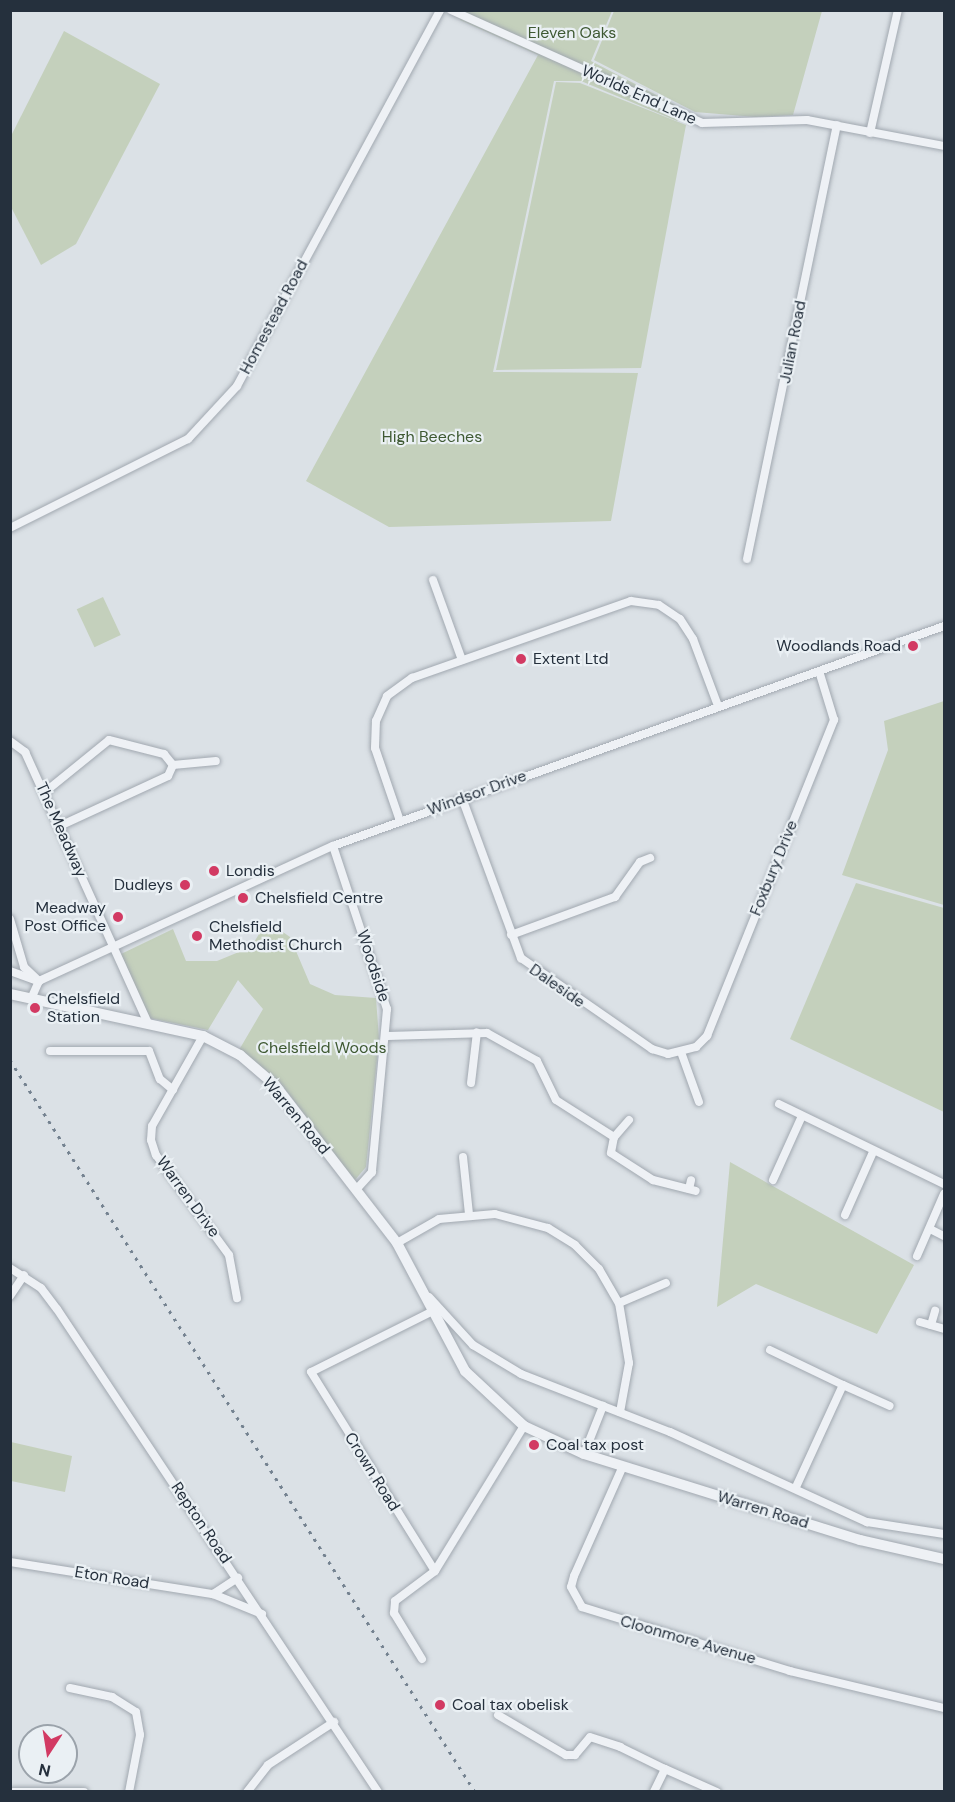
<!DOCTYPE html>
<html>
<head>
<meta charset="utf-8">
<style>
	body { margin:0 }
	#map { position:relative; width:955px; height:1802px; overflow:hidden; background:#dbe1e6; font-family:"DM Sans",sans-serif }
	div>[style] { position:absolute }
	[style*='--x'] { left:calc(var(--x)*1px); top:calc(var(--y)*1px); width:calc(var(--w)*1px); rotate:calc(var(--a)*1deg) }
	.green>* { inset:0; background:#c4d0bc; transform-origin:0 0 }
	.roads { filter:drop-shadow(0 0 2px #a1a8b0) drop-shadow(0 0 2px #a1a8b0) }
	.minor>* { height:8px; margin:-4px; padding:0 4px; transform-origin:4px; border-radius:4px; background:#eef1f5 }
	.tertiary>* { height:10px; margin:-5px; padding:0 5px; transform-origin:5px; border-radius:5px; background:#eef1f5 }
	.rail>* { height:3px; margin-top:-1.5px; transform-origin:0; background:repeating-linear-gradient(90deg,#748290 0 3px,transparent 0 9px) }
	.dots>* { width:16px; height:16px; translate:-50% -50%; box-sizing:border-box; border:3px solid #eaf0f4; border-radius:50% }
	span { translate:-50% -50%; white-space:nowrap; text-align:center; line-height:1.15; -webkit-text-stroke:4.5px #eaf0f4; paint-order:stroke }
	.park-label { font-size:16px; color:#3e5932 }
	.street-label { font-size:16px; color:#25303d }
	.poi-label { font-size:16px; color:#25303d }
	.right { translate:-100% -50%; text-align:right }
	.left { translate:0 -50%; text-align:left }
	.frame { position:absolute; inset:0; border:12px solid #25303d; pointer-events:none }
	.north { position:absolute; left:18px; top:1724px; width:60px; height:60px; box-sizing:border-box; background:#eaf0f4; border:2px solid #9ba3ab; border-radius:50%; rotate:192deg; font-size:16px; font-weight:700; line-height:24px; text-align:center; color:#25303d }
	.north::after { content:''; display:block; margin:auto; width:21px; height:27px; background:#d23a63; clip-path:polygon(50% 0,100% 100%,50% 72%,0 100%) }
</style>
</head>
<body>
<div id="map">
	<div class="green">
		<div style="clip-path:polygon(462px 11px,612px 11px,591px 61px,685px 110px,677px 121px,581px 81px,554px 81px,493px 372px,638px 373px,611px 521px,389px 527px,306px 481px,538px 55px,460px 20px)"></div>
		<div style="clip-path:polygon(614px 11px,614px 10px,822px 11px,793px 115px,755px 117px,695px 112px,594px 60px)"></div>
		<div style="clip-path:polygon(64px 31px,160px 84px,76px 244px,41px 265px,11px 207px,11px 136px)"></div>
		<div style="clip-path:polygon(556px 82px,580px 83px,686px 125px,641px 368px,496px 370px)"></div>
		<div style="left:103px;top:597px;width:42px;height:29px;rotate:65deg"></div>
		<div style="clip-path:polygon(944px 701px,944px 905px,842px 875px,888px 750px,884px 721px)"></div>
		<div style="clip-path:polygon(856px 883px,944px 908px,944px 1112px,790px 1039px)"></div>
		<div style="clip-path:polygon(267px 921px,290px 937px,310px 984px,335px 995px,376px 998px,379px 1039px,366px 1167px,354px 1181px,279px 1081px,239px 1050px,263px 1009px,238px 980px,208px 1030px,149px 1018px,121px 954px,173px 929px,186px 961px,217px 961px,251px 947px)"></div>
		<div style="clip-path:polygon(730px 1162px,914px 1265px,877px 1334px,756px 1284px,717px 1307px)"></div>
		<div style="clip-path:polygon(11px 1442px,72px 1456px,65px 1492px,11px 1481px)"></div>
	</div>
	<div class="roads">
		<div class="minor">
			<div style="--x:451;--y:10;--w:275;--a:24.2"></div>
			<div style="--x:702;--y:123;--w:105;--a:-1.6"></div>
			<div style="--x:807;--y:120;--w:139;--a:10.7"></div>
			<div style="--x:870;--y:133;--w:126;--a:-77.2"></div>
			<div style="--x:10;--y:528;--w:199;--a:-26.6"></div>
			<div style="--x:188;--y:439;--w:72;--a:-47.2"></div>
			<div style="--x:237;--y:386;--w:427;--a:-61.6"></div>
			<div style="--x:747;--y:559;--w:443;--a:-78.3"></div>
			<div style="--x:433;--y:580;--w:85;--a:70.1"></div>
			<div style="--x:10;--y:741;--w:19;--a:36"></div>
			<div style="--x:25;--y:752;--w:298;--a:65.6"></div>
			<div style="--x:173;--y:765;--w:43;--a:-5.3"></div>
			<div style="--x:45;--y:792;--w:82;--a:-39.1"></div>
			<div style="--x:109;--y:740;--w:57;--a:14.3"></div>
			<div style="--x:164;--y:754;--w:14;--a:51"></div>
			<div style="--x:173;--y:765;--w:12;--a:114"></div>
			<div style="--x:168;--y:776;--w:119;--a:155.2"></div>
			<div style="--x:462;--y:798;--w:171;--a:69.8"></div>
			<div style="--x:521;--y:958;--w:160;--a:34.8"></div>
			<div style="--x:652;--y:1049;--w:17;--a:17"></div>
			<div style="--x:668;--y:1054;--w:29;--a:-14"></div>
			<div style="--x:696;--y:1047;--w:16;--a:-45"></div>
			<div style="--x:707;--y:1036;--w:341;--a:-68.1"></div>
			<div style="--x:834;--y:720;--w:51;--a:-107"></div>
			<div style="--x:400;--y:821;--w:77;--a:-108.9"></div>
			<div style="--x:375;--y:748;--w:27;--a:-88"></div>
			<div style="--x:376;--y:721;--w:27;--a:-66"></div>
			<div style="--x:387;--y:696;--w:31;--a:-36"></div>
			<div style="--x:412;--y:678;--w:232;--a:-19.4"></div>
			<div style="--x:631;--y:601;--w:28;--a:8"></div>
			<div style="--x:659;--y:605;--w:25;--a:34"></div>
			<div style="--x:680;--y:619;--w:24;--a:57"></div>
			<div style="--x:693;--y:639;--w:72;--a:69.5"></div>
			<div style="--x:333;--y:846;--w:172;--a:71.7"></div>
			<div style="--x:387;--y:1009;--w:164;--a:95.3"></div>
			<div style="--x:372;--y:1172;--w:24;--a:132"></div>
			<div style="--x:10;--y:919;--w:50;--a:73.7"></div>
			<div style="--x:24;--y:967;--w:21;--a:43"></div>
			<div style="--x:511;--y:935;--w:111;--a:-20.1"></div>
			<div style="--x:615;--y:897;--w:43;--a:-54.5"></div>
			<div style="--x:640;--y:862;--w:11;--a:-22"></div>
			<div style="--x:10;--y:971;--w:30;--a:20"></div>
			<div style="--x:31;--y:999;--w:20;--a:-66"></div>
			<div style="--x:39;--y:981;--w:324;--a:-24.7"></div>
			<div style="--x:333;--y:846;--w:649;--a:-19.8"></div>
			<div style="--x:203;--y:1036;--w:103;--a:119.5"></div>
			<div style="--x:152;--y:1126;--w:14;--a:94"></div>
			<div style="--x:151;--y:1140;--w:16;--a:72"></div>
			<div style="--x:156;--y:1155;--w:124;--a:53.9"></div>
			<div style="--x:229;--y:1255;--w:44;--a:79.5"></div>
			<div style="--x:388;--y:1036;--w:99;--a:-1.7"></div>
			<div style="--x:487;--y:1033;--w:57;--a:29.2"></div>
			<div style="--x:537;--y:1061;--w:43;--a:64"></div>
			<div style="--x:556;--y:1100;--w:69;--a:32.5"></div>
			<div style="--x:50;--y:1051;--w:99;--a:0"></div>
			<div style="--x:149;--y:1051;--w:30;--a:69"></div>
			<div style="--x:160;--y:1079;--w:17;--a:40"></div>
			<div style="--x:681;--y:1052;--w:53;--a:70.2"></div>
			<div style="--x:471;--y:1083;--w:51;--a:-83.3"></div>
			<div style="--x:779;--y:1104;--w:183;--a:25.9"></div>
			<div style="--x:629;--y:1120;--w:23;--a:131"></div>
			<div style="--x:614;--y:1137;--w:16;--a:101"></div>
			<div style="--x:611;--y:1153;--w:50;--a:32.7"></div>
			<div style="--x:653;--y:1180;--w:44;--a:14.3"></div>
			<div style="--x:463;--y:1157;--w:57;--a:84"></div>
			<div style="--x:773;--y:1180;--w:68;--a:-65.7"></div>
			<div style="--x:689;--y:1189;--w:9;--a:-77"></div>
			<div style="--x:845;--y:1215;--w:69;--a:-66"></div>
			<div style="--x:930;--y:1229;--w:16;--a:27"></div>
			<div style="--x:397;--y:1243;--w:48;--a:-29.7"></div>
			<div style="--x:439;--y:1219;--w:56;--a:-5.1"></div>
			<div style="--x:495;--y:1214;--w:55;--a:14.8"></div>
			<div style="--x:548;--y:1228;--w:32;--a:32"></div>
			<div style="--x:575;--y:1245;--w:34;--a:45"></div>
			<div style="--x:599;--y:1269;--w:39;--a:60"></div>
			<div style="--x:619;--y:1303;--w:61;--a:80.5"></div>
			<div style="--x:629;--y:1363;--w:50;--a:100.4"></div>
			<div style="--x:917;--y:1256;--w:68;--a:-66.5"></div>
			<div style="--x:10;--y:1268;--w:37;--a:33"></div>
			<div style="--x:41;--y:1288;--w:26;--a:53"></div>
			<div style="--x:57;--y:1309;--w:580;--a:56.39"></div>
			<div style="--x:10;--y:1296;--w:25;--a:-56"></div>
			<div style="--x:429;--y:1297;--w:65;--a:47.5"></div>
			<div style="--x:473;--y:1345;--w:56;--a:31.1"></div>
			<div style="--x:521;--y:1374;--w:160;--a:21.3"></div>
			<div style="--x:670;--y:1432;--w:217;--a:24.6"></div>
			<div style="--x:867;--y:1522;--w:78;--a:8.9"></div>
			<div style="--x:619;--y:1303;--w:51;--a:-23.1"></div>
			<div style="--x:431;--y:1312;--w:134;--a:153.4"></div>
			<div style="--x:311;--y:1372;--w:234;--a:58.1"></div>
			<div style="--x:920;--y:1322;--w:25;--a:16"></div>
			<div style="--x:931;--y:1325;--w:15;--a:-74"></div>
			<div style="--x:770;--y:1350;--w:81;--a:25.6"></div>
			<div style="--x:584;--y:1454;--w:52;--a:-68.4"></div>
			<div style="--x:623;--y:1466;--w:120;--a:114"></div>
			<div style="--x:574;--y:1576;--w:11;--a:105"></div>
			<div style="--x:571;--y:1587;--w:23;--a:61"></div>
			<div style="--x:582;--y:1607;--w:218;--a:17.1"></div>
			<div style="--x:790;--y:1671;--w:158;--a:13.5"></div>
			<div style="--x:796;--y:1487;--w:112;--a:-65.3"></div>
			<div style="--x:843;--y:1385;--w:51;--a:24.1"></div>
			<div style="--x:10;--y:1562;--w:206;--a:9"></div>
			<div style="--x:213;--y:1594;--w:53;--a:22.2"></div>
			<div style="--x:213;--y:1594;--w:30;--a:-33"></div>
			<div style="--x:422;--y:1659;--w:54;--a:-121.3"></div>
			<div style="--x:394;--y:1613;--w:12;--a:-85"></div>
			<div style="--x:395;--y:1601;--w:50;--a:-36.9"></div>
			<div style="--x:435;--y:1571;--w:170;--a:-58.5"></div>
			<div style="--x:70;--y:1688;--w:43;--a:12.1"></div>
			<div style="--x:112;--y:1697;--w:28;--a:32"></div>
			<div style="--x:136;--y:1712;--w:23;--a:80"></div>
			<div style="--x:140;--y:1735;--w:58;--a:100.9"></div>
			<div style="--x:498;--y:1715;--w:79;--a:30.5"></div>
			<div style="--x:566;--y:1755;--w:9;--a:0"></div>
			<div style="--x:575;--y:1755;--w:23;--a:-50"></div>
			<div style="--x:590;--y:1737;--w:32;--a:18"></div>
			<div style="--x:620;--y:1747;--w:50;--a:26.1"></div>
			<div style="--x:665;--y:1769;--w:25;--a:116"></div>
			<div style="--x:665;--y:1769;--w:57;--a:23.9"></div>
			<div style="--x:13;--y:1792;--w:71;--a:0"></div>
			<div style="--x:247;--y:1792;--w:34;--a:-52"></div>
			<div style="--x:268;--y:1765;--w:79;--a:-33.1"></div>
		</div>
		<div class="tertiary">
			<div style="--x:10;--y:994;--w:198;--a:12.3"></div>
			<div style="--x:203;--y:1036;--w:42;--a:27.2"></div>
			<div style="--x:240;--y:1055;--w:46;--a:40.6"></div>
			<div style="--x:275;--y:1085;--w:200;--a:52.3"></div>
			<div style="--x:397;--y:1243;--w:145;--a:62"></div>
			<div style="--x:465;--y:1371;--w:81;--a:43"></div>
			<div style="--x:524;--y:1426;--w:66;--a:25"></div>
			<div style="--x:584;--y:1454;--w:289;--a:17.3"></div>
			<div style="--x:860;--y:1540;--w:86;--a:12.7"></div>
		</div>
	</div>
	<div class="rail">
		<div style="--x:10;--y:1060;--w:867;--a:57.57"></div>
	</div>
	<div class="dots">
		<div style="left:913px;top:646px;background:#d23a63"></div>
		<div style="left:521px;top:659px;background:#d23a63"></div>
		<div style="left:214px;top:871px;background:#d23a63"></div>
		<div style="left:185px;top:885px;background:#d23a63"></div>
		<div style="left:243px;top:898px;background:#d23a63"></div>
		<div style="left:118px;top:917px;background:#d23a63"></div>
		<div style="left:197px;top:936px;background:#d23a63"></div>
		<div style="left:35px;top:1008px;background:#d23a63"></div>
		<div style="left:534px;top:1445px;background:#d23a63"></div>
		<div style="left:440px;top:1705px;background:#d23a63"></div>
	</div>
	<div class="park-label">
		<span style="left:572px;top:33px">Eleven Oaks</span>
		<span style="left:432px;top:437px">High Beeches</span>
		<span style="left:322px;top:1048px">Chelsfield Woods</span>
	</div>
	<div class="street-label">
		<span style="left:639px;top:95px;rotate:24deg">Worlds End Lane</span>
		<span style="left:274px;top:317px;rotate:-62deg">Homestead Road</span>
		<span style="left:793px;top:342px;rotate:-79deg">Julian Road</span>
		<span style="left:477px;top:793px;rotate:-20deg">Windsor Drive</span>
		<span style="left:61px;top:830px;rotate:66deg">The Meadway</span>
		<span style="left:774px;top:868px;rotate:-68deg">Foxbury Drive</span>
		<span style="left:373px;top:966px;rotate:72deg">Woodside</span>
		<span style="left:557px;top:986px;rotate:35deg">Daleside</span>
		<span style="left:296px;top:1116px;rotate:50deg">Warren Road</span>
		<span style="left:188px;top:1197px;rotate:54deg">Warren Drive</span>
		<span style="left:372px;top:1472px;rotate:58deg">Crown Road</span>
		<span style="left:763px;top:1510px;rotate:17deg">Warren Road</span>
		<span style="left:201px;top:1523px;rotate:56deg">Repton Road</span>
		<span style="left:112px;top:1578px;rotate:9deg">Eton Road</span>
		<span style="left:688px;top:1640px;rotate:16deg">Cloonmore Avenue</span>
	</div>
	<div class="poi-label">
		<span class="right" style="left:901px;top:646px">Woodlands Road</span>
		<span class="left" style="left:533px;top:659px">Extent Ltd</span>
		<span class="left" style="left:226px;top:871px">Londis</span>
		<span class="right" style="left:173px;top:885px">Dudleys</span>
		<span class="left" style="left:255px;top:898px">Chelsfield Centre</span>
		<span class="right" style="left:106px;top:917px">Meadway<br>Post Office</span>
		<span class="left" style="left:209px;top:936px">Chelsfield<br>Methodist Church</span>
		<span class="left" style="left:47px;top:1008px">Chelsfield<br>Station</span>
		<span class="left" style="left:546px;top:1445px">Coal tax post</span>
		<span class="left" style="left:452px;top:1705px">Coal tax obelisk</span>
	</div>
	<div class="frame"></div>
	<div class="north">N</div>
</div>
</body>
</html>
